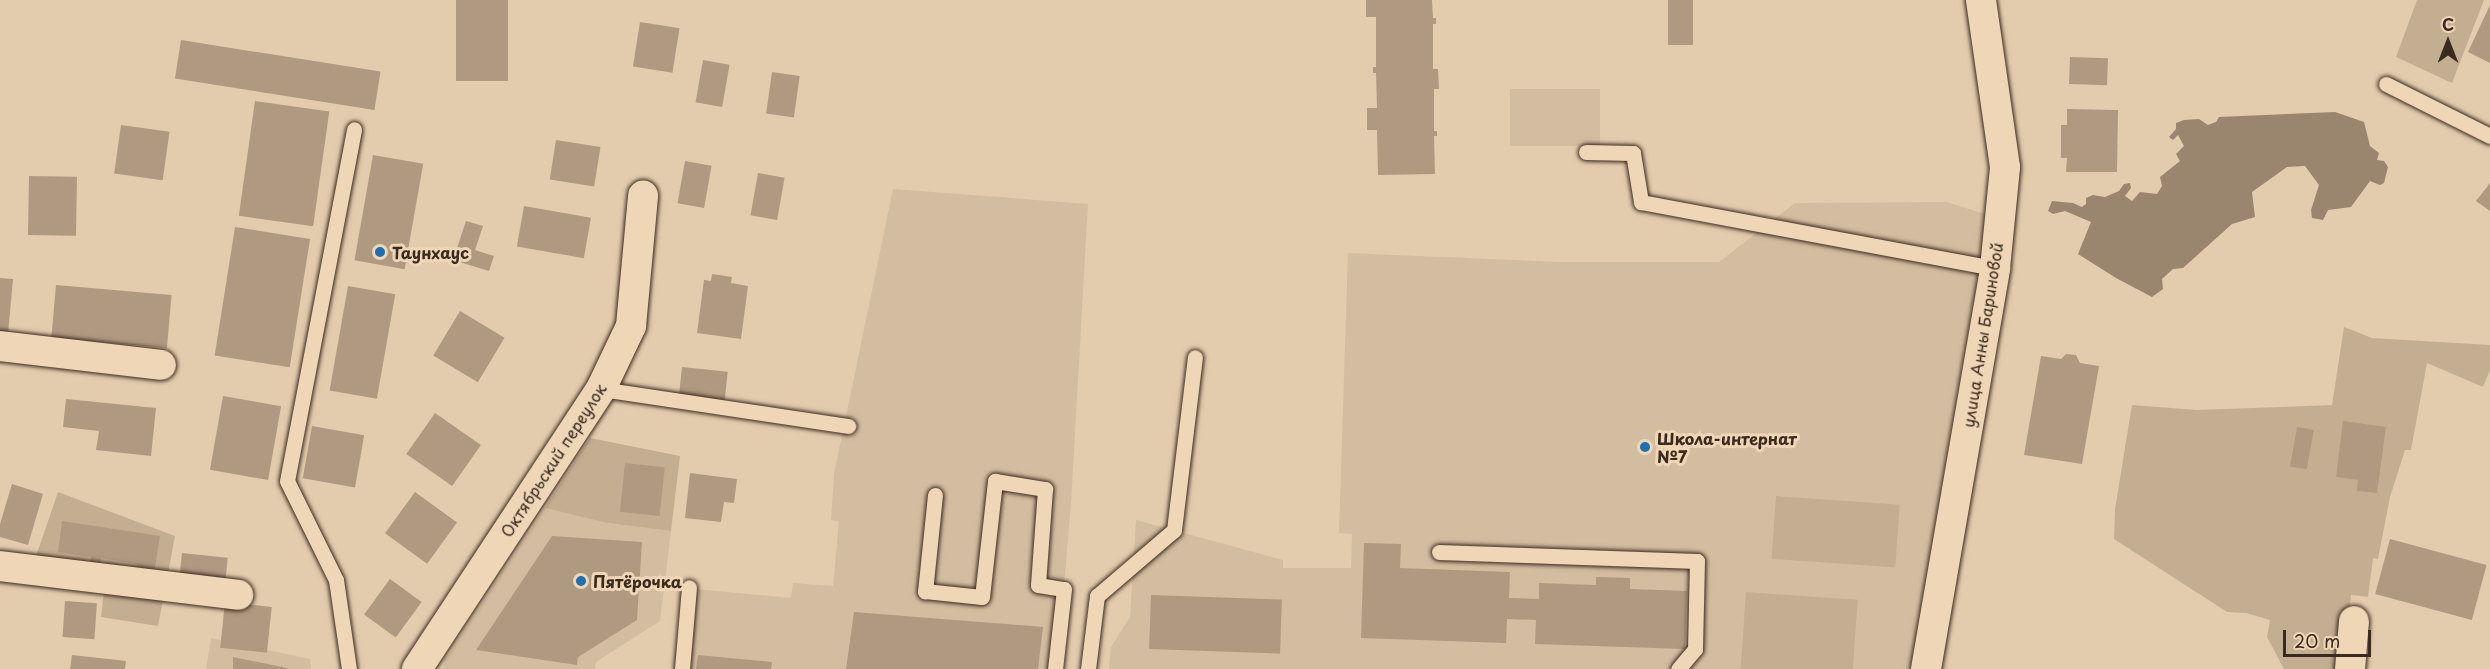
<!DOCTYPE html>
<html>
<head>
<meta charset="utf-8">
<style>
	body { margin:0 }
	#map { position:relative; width:2490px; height:669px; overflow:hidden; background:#e3ccad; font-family:"Playpen Sans",sans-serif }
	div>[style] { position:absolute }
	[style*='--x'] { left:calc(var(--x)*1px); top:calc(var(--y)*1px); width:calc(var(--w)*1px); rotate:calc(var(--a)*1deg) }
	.built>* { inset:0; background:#d3bda0; transform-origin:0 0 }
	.green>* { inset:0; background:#c4ae92; transform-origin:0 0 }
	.water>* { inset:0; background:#9a856e }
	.building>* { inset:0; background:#af9980; transform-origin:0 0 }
	.roads { filter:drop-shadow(0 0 2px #3b2a1e) drop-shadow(0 0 2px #3b2a1e) }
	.lane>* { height:15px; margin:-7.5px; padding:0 7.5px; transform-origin:7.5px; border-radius:7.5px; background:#eed6b6 }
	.street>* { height:30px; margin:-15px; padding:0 15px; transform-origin:15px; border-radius:15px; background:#eed6b6 }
	.dots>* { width:16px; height:16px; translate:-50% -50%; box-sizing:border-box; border:3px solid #eed6b6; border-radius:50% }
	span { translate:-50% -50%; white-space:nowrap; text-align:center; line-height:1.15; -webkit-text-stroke:6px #eed6b6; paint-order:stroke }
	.poi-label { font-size:16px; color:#3b2a1e; font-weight:700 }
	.left { translate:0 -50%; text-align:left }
	.street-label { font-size:16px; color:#3b2a1e }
	.north { position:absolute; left:2418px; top:12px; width:60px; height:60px; -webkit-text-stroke:4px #eed6b6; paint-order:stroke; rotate:0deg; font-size:16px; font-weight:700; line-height:24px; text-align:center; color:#3b2a1e }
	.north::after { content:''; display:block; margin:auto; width:21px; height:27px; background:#3b2a1e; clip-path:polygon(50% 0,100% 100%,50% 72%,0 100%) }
	.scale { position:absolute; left:2283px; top:630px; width:88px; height:27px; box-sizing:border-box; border:3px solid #3b2a1e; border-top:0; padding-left:8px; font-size:18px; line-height:21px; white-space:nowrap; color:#3b2a1e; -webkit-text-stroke:4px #eed6b6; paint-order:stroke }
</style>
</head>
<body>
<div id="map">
	<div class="built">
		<div style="left:1510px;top:89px;width:90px;height:57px"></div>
		<div style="clip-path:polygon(893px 189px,1088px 204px,1071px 504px,1057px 669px,675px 669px,685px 588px,791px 598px,793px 583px,833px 586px,839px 521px,831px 520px,834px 474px)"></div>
		<div style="clip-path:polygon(1947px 202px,1988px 215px,1910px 669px,1109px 669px,1111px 647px,1130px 617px,1136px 520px,1283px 560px,1283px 568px,1351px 568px,1352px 534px,1339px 533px,1348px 253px,1560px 262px,1719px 262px,1795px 203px)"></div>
		<div style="clip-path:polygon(545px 508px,607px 523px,671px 531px,660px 621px,596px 662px,595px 669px,443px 669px,445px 660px)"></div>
		<div style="clip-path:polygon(211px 638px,310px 659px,311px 669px,206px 669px)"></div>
	</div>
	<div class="green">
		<div style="clip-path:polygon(2417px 0,2484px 0,2452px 83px,2396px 57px)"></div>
		<div style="clip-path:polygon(2344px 327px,2372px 338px,2490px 345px,2490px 370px,2483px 387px,2427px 363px,2411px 450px,2405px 450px,2390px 497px,2378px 559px,2373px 558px,2368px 597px,2351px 595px,2344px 669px,2284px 669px,2267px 637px,2270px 620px,2246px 613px,2227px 612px,2114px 539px,2115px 509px,2132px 405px,2197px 410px,2332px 405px)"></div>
		<div style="clip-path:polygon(590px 438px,680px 456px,671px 531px,607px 523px,545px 508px)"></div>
		<div style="clip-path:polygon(58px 492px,175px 536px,158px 626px,101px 617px,104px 592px,34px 562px)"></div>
		<div style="left:1776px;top:496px;width:124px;height:63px;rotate:4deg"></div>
		<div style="left:1746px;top:592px;width:112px;height:77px;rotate:4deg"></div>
	</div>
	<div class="water">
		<div style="clip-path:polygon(2335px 112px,2364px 122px,2370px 146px,2379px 153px,2377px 160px,2384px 161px,2388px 167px,2384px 183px,2380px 185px,2370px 181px,2351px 207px,2328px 210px,2323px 220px,2312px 218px,2311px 210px,2319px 185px,2305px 166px,2287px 167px,2252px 192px,2255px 217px,2232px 224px,2183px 268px,2173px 269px,2162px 279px,2163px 289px,2152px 297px,2116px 278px,2078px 254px,2091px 222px,2065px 211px,2053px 214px,2048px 211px,2052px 201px,2073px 203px,2082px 207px,2086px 204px,2086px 198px,2093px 195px,2105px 197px,2119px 191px,2124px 184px,2130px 183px,2131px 188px,2125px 196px,2132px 201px,2140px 192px,2157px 194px,2162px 186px,2160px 177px,2180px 161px,2176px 154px,2184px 146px,2178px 135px,2173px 140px,2169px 137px,2176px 129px,2176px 123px,2184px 120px,2199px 119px,2208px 125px,2216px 122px,2219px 117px)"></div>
	</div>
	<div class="building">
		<div style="left:456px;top:0;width:52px;height:81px"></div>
		<div style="clip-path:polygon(1366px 0,1432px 0,1433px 18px,1436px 18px,1436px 24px,1433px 24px,1433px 69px,1438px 69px,1439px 89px,1434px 89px,1434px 131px,1437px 131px,1437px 136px,1434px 136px,1435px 174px,1378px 175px,1377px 130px,1367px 130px,1367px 108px,1377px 108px,1376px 73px,1373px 73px,1373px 67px,1376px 67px,1376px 17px,1366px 17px)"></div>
		<div style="left:1668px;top:0;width:25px;height:45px"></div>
		<div style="clip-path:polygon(2490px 5px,2490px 63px,2468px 52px)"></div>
		<div style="left:640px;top:22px;width:40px;height:45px;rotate:9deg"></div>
		<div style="left:181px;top:40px;width:202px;height:39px;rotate:9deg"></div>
		<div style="left:2070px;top:57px;width:38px;height:27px;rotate:2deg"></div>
		<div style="left:703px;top:60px;width:27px;height:43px;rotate:10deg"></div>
		<div style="left:772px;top:72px;width:28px;height:42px;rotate:8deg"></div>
		<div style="left:255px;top:101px;width:75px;height:116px;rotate:8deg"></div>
		<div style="clip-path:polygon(2067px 109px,2118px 110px,2117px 172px,2066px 172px,2067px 158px,2061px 158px,2061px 125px,2067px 125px)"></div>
		<div style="left:121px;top:125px;width:49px;height:49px;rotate:8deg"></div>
		<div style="left:556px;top:140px;width:45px;height:40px;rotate:9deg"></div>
		<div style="left:373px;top:155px;width:51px;height:107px;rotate:10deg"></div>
		<div style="left:685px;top:161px;width:27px;height:43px;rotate:10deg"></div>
		<div style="left:758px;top:173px;width:27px;height:43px;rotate:10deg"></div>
		<div style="left:29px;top:176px;width:48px;height:59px;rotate:1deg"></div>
		<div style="clip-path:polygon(2490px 183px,2490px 211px,2476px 201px)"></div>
		<div style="left:524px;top:206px;width:68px;height:41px;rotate:10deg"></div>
		<div style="clip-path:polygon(466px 221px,483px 226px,475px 250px,494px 256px,489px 271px,453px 260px)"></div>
		<div style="left:235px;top:227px;width:76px;height:130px;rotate:9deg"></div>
		<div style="clip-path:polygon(712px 274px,732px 277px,731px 283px,748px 286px,741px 339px,697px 333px,704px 280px,711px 281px)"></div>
		<div style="clip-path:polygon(0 278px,13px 279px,8px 334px,0 333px)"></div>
		<div style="left:56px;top:285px;width:116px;height:53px;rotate:5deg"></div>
		<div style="left:348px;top:286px;width:48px;height:106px;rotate:10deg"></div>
		<div style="left:460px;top:311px;width:52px;height:52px;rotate:31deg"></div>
		<div style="clip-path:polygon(2066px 354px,2076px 355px,2080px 363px,2099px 366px,2082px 464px,2024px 455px,2041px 356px,2061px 359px)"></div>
		<div style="left:682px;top:367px;width:46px;height:36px;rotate:6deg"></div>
		<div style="left:223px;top:396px;width:59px;height:75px;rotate:10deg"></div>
		<div style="clip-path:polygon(66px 399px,156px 408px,151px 456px,96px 450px,99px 431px,63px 427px)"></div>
		<div style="left:435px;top:413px;width:56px;height:50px;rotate:35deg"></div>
		<div style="clip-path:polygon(2343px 421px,2386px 427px,2377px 493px,2357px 491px,2358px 480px,2336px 477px)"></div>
		<div style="left:312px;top:426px;width:53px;height:53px;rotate:10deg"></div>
		<div style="left:2297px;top:427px;width:17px;height:40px;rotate:10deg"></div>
		<div style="left:625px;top:463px;width:40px;height:49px;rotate:6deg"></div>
		<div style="clip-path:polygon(690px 473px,737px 479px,734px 503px,724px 502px,721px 522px,685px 518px)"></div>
		<div style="clip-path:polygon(12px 484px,43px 494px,28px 545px,0 537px,0 524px)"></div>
		<div style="left:415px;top:492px;width:52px;height:51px;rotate:36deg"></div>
		<div style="clip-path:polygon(62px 521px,160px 536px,154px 573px,136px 571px,137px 564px,101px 558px,100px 565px,90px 564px,91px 557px,58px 552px)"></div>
		<div style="clip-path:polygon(552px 536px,642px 542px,637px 620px,578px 657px,577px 665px,476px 650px)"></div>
		<div style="left:2390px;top:539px;width:100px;height:57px;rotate:15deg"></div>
		<div style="clip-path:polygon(1364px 543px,1401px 544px,1400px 568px,1510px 572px,1509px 598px,1539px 599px,1539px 583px,1596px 585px,1596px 577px,1630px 578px,1630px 589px,1687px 591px,1685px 649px,1535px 644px,1536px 620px,1507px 619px,1506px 643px,1361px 638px)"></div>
		<div style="left:182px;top:553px;width:46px;height:31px;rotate:6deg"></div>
		<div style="left:390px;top:579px;width:39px;height:44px;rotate:36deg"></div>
		<div style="left:1151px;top:595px;width:131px;height:54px;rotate:2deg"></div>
		<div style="left:65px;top:601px;width:32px;height:36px;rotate:4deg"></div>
		<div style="left:225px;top:602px;width:47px;height:46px;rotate:6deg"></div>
		<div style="clip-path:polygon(854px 612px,1043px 627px,1038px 669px,846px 669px)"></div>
		<div style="clip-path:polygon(72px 655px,126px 661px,125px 669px,70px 669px)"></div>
		<div style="clip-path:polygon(698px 655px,772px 662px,771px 669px,696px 669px)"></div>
		<div style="clip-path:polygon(233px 657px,287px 668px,287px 669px,233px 669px)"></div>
	</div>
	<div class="roads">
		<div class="lane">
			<div style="--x:2386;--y:84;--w:116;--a:26.6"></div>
			<div style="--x:1586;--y:152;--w:47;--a:1.2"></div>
			<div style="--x:1633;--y:153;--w:50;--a:80.7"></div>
			<div style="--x:1641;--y:202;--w:360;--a:10.6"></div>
			<div style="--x:601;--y:389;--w:250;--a:8.5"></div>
			<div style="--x:935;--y:495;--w:97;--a:95.9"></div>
			<div style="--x:925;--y:591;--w:57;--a:6"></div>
			<div style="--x:982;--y:597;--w:117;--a:-83.6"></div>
			<div style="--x:995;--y:481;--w:51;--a:9.1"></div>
			<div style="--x:1045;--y:489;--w:96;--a:94.2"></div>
			<div style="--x:1038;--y:585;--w:26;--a:9"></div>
			<div style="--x:1064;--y:589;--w:81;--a:96.4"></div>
			<div style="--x:1439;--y:552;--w:258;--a:2"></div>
			<div style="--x:1697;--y:561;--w:88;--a:91.3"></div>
			<div style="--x:1695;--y:649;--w:26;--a:130"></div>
			<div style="--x:349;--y:669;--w:90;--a:-98.3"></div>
			<div style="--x:336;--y:580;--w:110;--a:-116.3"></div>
			<div style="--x:287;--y:481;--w:358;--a:-79.2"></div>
			<div style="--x:682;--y:669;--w:82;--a:-85.1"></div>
			<div style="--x:1088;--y:669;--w:74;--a:-83"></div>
			<div style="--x:1097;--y:596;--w:101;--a:-40.6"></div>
			<div style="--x:1174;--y:530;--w:174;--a:-83.1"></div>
		</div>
		<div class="street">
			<div style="--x:0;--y:346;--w:162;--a:6.7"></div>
			<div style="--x:0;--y:566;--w:240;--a:6.9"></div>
			<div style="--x:417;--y:669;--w:335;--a:-56.7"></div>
			<div style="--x:601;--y:389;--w:70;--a:-64.5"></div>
			<div style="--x:631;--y:326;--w:131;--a:-84.7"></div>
			<div style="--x:1926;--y:669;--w:407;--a:-80.2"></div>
			<div style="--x:1995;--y:268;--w:101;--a:-84.3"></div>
			<div style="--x:2005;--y:167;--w:169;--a:-98.2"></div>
			<div style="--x:2350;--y:669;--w:48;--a:-85.2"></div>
		</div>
	</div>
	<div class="dots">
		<div style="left:380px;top:252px;background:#1f6fb2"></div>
		<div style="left:1645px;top:447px;background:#1f6fb2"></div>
		<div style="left:581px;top:581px;background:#1f6fb2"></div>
	</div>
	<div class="poi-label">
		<span class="left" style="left:392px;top:252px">Таунхаус</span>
		<span class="left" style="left:1657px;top:447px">Школа-интернат<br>№7</span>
		<span class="left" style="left:593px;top:581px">Пятёрочка</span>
	</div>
	<div class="street-label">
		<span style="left:1982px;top:335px;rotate:-81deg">улица Анны Бариновой</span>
		<span style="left:553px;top:460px;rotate:-57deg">Октябрьский переулок</span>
	</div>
	<div class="north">С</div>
	<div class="scale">20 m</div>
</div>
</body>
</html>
